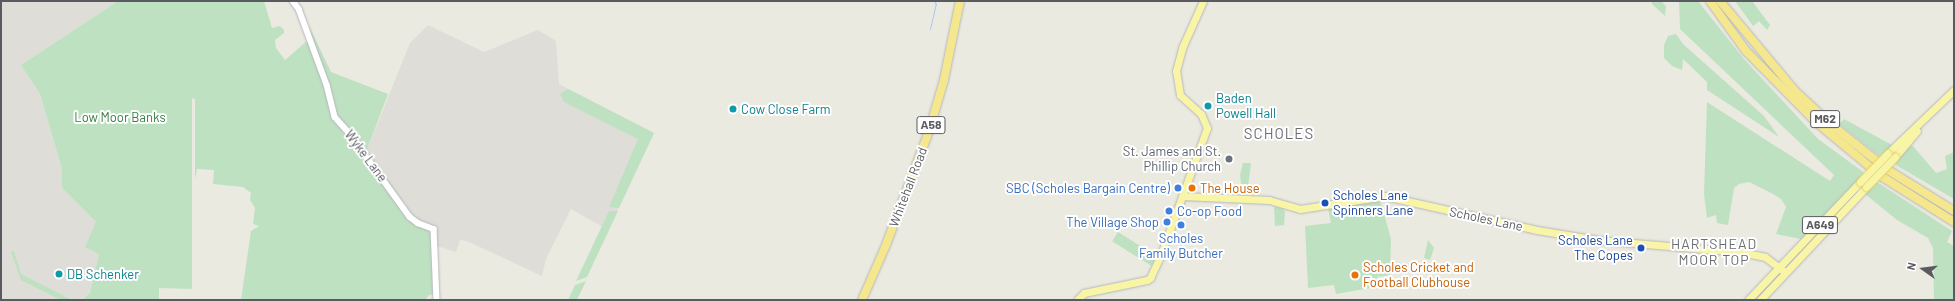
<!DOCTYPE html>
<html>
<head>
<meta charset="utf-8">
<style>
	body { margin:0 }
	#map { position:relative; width:1955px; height:301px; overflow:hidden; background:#ebeae0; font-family:Barlow,sans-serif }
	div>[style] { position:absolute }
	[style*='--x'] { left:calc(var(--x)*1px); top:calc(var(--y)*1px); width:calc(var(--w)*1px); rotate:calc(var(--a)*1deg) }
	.industrial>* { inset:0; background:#deddd8 }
	.green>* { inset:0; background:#bee1c2; transform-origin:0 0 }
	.stream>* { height:1px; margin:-0.5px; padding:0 0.5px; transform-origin:0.5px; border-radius:0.5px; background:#a2c9f8 }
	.roads { filter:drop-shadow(0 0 1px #b6b7bc) drop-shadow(0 0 1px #b6b7bc) }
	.minor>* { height:5.5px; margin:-2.75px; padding:0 2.75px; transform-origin:2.75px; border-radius:2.75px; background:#fff }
	.major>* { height:7px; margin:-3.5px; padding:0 3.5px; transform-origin:3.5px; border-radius:3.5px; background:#f9f5a7 }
	.highway>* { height:8px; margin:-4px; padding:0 4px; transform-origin:4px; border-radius:4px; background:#f5e78d }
	.bridges { filter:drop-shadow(0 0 1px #e6d05e) drop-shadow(0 0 1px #e6d05e) }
	.major-bridge>* { height:7px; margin:-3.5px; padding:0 3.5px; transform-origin:3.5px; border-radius:3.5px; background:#f9f5a7 }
	.dots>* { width:11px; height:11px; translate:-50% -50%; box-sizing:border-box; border:2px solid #fff; border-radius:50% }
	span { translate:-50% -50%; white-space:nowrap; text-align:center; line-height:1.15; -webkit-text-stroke:4px #fff; paint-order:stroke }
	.shield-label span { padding:1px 3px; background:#fff; border:1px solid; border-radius:3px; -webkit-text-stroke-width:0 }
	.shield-label { font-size:12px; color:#595b60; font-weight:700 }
	.culture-label { font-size:13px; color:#0d838f }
	.left { translate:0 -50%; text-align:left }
	.park-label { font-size:13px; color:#397e45 }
	.worship-label { font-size:13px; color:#5b616d }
	.right { translate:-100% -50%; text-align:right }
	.street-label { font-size:13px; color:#595b60 }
	.shop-label { font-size:13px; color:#366cbe }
	.food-label { font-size:13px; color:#c56008 }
	.transit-label { font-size:13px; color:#164399 }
	.neighbourhood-label { font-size:14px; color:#6a6d72; letter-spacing:1px }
	.quarter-label { font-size:15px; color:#6a6d72; letter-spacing:1px }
	.frame { position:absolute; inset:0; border:2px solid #595b60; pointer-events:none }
	.north { position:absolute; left:1903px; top:249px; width:40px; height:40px; -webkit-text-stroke:3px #fff; paint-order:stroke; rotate:284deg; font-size:11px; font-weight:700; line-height:16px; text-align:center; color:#595b60 }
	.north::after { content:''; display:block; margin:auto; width:14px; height:18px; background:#595b60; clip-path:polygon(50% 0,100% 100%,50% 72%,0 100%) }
</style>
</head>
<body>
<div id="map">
	<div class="industrial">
		<div style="clip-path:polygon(1px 1px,118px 1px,21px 65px,40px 94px,62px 169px,62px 188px,101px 227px,99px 254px,90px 293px,85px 300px,2px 300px,1px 298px)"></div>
		<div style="clip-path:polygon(428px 25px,484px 52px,538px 30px,556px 41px,559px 84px,654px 133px,608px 230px,571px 209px,546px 259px,542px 276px,467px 241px,460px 240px,456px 252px,437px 246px,365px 155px,410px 43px)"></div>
	</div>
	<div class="green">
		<div style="clip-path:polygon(118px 1px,264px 1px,272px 28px,280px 26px,284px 30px,284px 33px,275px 40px,276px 48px,285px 60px,308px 40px,299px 18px,311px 40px,310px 28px,331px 72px,388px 94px,365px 155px,335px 117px,328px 91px,329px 110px,334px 120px,408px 219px,417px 226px,432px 230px,435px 241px,434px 294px,429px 295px,425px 300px,241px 300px,251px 231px,259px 226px,253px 224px,255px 208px,250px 200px,251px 193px,243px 187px,213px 184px,214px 170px,197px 169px,195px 179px,195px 99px,192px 98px,192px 289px,159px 288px,159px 300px,82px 300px,90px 293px,99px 254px,85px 247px,96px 222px,62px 188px,62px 169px,40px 94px,21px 65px)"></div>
		<div style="clip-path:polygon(1652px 1px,1661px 1px,1666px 6px,1665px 16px,1652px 4px)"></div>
		<div style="clip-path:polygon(1679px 1px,1698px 1px,1743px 58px,1818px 139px,1877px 182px,1952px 231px,1947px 242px,1954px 246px,1954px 300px,1934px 300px,1933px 248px,1928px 238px,1897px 220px,1860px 190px,1786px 265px,1806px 240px,1776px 234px,1786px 207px,1781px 199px,1773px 194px,1749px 182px,1739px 184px,1734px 188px,1728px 225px,1717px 223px,1716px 215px,1707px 218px,1704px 194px,1707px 102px,1830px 181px,1834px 175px,1680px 29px)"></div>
		<div style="clip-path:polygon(1735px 1px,1752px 1px,1770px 25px,1767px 30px,1759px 21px,1753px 26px)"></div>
		<div style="clip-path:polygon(1676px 34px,1683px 44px,1764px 116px,1779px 137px,1707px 90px,1707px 82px,1683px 59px,1682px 70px,1672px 66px,1664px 58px,1664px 45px,1668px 36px)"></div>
		<div style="clip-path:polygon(568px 89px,654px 133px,619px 208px,609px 207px,638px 139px,564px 102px,560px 94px)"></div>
		<div style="clip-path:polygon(1844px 119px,1892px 145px,1913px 146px,1936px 173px,1947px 169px,1945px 156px,1954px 152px,1954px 199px,1877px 154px,1839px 124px)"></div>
		<div style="clip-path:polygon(1243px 163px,1251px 163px,1247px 195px,1243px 196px,1240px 175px)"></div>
		<div style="clip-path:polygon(1377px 201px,1381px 203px,1391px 239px,1390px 275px,1377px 277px,1376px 287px,1336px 294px,1334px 285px,1308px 288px,1305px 226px,1331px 223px,1328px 208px)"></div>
		<div style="clip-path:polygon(1274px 207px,1282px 208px,1285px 212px,1284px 225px,1275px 226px)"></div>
		<div style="clip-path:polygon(609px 211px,618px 211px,587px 277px,576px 281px)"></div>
		<div style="left:1118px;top:232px;width:46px;height:11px;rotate:32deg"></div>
		<div style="clip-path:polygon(1428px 240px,1434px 248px,1430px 260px,1424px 258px)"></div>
		<div style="clip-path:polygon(14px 251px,21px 274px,72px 300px,61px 300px,21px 280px,11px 252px)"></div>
		<div style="clip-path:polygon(586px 281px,577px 300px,568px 300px,575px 285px)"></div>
	</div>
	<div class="stream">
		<div style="--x:930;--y:29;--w:26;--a:-77"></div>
		<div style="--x:936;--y:4;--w:4;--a:-124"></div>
	</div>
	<div class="roads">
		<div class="minor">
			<div style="--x:293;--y:1;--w:10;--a:53"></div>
			<div style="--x:299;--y:9;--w:81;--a:69.8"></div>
			<div style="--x:327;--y:85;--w:33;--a:76"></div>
			<div style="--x:335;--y:117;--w:24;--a:48"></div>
			<div style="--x:351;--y:135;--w:101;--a:54.3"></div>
			<div style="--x:410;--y:217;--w:10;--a:37"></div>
			<div style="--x:418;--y:223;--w:17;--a:21"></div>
			<div style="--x:434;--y:229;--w:71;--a:87.6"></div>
		</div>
		<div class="major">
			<div style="--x:1888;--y:153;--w:91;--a:-43.7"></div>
			<div style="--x:1895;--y:157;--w:34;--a:-50"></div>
			<div style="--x:1183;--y:196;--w:86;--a:2.7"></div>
			<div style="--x:1269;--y:200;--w:32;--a:16"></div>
			<div style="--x:1300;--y:209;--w:86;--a:-8.7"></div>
			<div style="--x:1385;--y:196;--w:156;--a:12.6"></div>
			<div style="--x:1537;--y:230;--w:62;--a:9.3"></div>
			<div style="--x:1598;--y:240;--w:143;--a:4.8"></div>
			<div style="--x:1740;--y:252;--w:25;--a:11"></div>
			<div style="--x:1765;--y:257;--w:25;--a:37"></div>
			<div style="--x:1077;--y:300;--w:10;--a:-45"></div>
			<div style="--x:1084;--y:293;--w:64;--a:-11.7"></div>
			<div style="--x:1147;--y:280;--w:4;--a:-34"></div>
			<div style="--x:1150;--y:278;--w:23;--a:-65"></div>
			<div style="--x:1160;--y:257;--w:137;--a:-70"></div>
			<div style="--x:1207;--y:128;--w:15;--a:-113"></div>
			<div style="--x:1201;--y:114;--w:28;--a:-138"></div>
			<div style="--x:1180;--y:95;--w:24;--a:-99"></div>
			<div style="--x:1176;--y:71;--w:24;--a:-75"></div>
			<div style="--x:1182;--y:48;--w:51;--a:-65.9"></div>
			<div style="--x:1748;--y:300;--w:163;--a:-46.5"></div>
			<div style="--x:1760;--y:300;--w:155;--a:-46.8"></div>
		</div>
		<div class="highway">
			<div style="--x:1710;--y:1;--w:62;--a:54.2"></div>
			<div style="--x:1746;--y:51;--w:100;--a:45.4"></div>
			<div style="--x:1816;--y:122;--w:85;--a:39.7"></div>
			<div style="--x:1881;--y:176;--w:86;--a:32.2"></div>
			<div style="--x:1720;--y:1;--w:117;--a:50.2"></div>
			<div style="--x:1795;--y:91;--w:53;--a:42.7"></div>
			<div style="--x:1834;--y:127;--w:69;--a:38.5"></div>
			<div style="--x:1888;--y:170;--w:78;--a:31.8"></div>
			<div style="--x:862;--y:300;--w:60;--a:-66.4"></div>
			<div style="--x:886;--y:245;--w:122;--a:-69.3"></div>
			<div style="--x:929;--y:131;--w:53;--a:-73.6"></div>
			<div style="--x:944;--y:80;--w:81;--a:-78.6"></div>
		</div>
	</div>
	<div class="bridges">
		<div class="major-bridge">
			<div style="--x:1860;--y:182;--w:40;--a:-46"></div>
			<div style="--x:1866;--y:187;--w:42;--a:-46"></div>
		</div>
	</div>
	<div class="dots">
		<div style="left:1208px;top:106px;background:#0f9aa8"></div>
		<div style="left:733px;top:109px;background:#0f9aa8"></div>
		<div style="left:1229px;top:159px;background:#6b7280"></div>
		<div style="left:1178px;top:188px;background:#3f7fe0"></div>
		<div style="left:1192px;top:188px;background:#e8710a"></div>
		<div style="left:1325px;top:203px;background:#1a4fb4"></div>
		<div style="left:1169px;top:211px;background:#3f7fe0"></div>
		<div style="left:1167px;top:222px;background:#3f7fe0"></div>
		<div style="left:1181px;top:225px;background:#3f7fe0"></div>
		<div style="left:1641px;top:248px;background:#1a4fb4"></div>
		<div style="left:59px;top:274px;background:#0f9aa8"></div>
		<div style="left:1355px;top:275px;background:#e8710a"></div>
	</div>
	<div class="shield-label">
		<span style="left:1825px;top:119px">M62</span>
		<span style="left:931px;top:125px">A58</span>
		<span style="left:1820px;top:225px">A649</span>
	</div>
	<div class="culture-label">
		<span class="left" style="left:1216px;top:106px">Baden<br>Powell Hall</span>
		<span class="left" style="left:741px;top:109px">Cow Close Farm</span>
		<span class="left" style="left:67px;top:274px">DB Schenker</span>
	</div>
	<div class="park-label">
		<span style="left:120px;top:117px">Low Moor Banks</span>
	</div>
	<div class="worship-label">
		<span class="right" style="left:1221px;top:159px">St. James and St.<br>Phillip Church</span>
	</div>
	<div class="street-label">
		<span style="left:366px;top:156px;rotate:53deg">Wyke Lane</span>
		<span style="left:908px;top:187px;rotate:-69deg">Whitehall Road</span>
		<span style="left:1486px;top:219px;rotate:12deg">Scholes Lane</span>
	</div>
	<div class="shop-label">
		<span class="right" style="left:1170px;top:188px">SBC (Scholes Bargain Centre)</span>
		<span class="left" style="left:1177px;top:211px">Co-op Food</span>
		<span class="right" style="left:1159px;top:222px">The Village Shop</span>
		<span style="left:1181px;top:246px">Scholes<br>Family Butcher</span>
	</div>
	<div class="food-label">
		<span class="left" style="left:1200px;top:188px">The House</span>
		<span class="left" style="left:1363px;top:275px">Scholes Cricket and<br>Football Clubhouse</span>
	</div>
	<div class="transit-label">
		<span class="left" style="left:1333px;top:203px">Scholes Lane<br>Spinners Lane</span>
		<span class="right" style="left:1633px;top:248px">Scholes Lane<br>The Copes</span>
	</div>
	<div class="neighbourhood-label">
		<span style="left:1714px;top:252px">HARTSHEAD<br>MOOR TOP</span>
	</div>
	<div class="quarter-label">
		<span style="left:1279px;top:134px">SCHOLES</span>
	</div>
	<div class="frame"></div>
	<div class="north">N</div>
</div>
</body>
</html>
